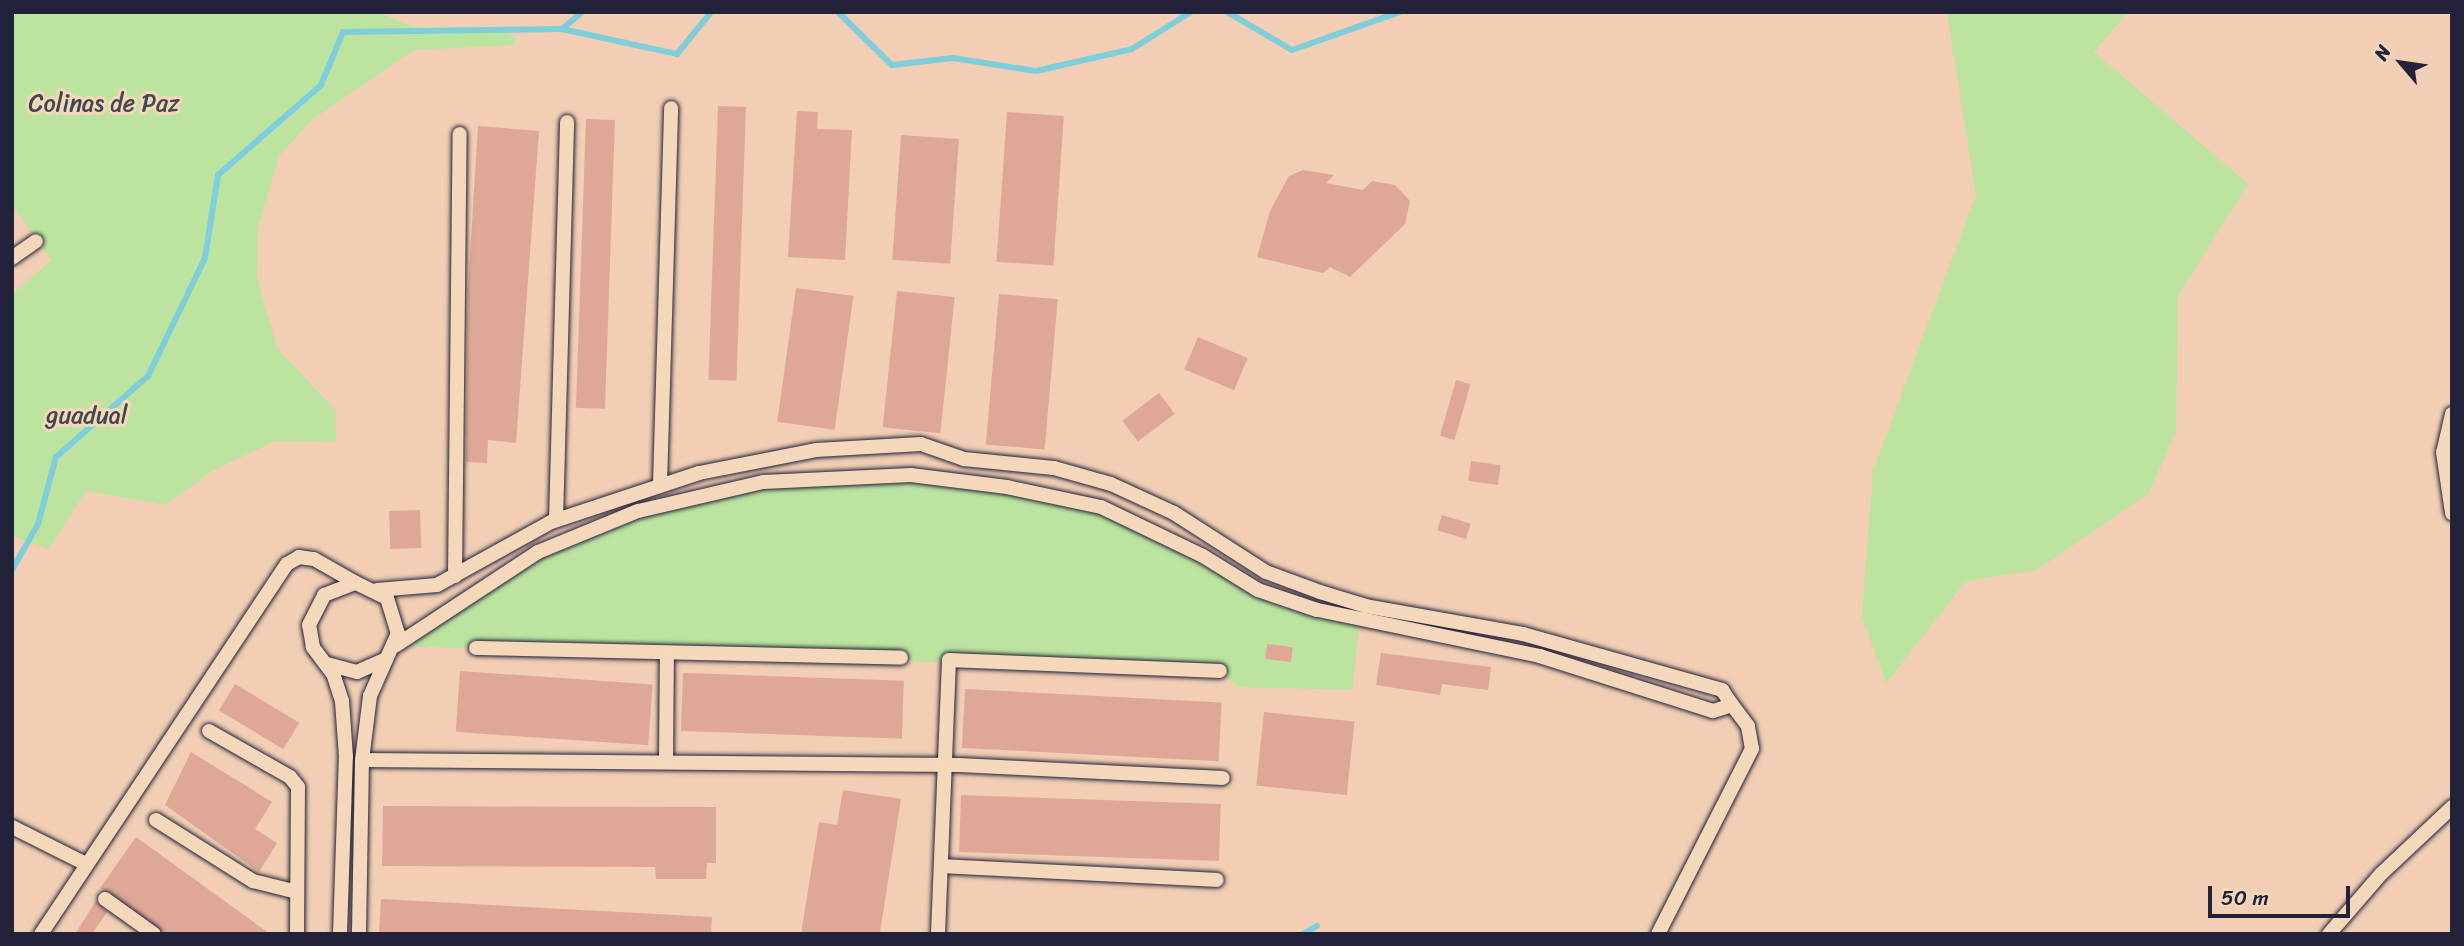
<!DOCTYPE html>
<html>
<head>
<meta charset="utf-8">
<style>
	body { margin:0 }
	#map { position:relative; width:2464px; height:946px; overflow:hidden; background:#f1ceb4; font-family:Sriracha,sans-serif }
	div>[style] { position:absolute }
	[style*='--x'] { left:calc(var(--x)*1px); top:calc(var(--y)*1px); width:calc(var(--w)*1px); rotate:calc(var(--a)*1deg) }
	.green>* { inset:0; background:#bce49f }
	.stream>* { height:6px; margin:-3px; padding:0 3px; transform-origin:3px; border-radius:3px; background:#7fcedb }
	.building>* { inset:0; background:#dfa896; transform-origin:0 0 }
	.roads { filter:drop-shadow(0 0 2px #22223b) drop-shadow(0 0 2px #22223b) }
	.street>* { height:14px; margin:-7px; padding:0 7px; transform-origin:7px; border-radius:7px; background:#f5d8bb }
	span { translate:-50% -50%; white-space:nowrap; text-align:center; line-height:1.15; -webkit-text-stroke:6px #f5d8bb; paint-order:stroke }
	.park-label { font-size:24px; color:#41494f }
	.frame { position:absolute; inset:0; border:14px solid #22223b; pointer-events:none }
	.north { position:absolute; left:2366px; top:28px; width:70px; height:70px; -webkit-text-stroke:5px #f5d8bb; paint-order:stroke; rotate:299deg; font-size:19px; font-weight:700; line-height:28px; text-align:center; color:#22223b }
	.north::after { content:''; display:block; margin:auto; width:24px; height:32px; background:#22223b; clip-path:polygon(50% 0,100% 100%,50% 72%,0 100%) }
	.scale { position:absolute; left:2208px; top:886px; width:142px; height:32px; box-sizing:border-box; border:4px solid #22223b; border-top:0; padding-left:9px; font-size:21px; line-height:24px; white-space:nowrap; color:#22223b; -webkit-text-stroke:5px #f5d8bb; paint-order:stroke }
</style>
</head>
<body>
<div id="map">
	<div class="green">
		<div style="clip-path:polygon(12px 12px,377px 12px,414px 27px,483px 27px,516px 36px,514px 45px,414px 50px,313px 119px,279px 156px,258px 228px,257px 278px,277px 348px,335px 410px,336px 441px,273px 442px,212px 471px,166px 505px,86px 491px,49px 549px,12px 536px,12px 294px,52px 260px,12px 206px)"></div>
		<div style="clip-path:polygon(1947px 12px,2128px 12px,2094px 52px,2248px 184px,2178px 296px,2176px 431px,2149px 493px,2037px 570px,1966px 581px,1886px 684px,1862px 616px,1873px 471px,1976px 195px)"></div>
		<div style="clip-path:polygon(865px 474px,1075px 501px,1258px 590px,1360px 621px,1352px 690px,1238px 687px,1220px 671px,395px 646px,507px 570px,667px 502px)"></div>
	</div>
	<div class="stream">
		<div style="--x:838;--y:12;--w:76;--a:44.5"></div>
		<div style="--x:892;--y:65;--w:61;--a:-6.5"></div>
		<div style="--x:953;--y:58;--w:84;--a:8.9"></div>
		<div style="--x:1036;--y:71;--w:98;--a:-12.9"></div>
		<div style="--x:1132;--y:49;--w:70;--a:-32.1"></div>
		<div style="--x:1227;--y:12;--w:75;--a:30.3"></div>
		<div style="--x:1292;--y:50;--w:114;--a:-19.4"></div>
		<div style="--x:562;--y:29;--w:118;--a:12.3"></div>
		<div style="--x:677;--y:54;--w:54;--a:-51"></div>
		<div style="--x:12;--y:570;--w:53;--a:-60.5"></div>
		<div style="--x:38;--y:524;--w:69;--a:-75"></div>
		<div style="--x:56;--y:457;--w:123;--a:-41.4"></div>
		<div style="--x:148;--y:376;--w:131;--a:-64.2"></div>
		<div style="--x:205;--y:258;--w:84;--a:-81.1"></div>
		<div style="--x:218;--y:175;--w:137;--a:-41.1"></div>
		<div style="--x:321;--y:85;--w:57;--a:-67.5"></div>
		<div style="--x:343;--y:32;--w:219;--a:-0.8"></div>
		<div style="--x:562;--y:29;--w:26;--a:-40"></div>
		<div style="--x:1303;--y:934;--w:16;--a:-30"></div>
	</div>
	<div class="building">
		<div style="left:718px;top:106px;width:28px;height:274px;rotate:2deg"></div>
		<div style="clip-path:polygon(797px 111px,818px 112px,817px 129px,852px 130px,845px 260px,788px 257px)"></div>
		<div style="left:1007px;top:112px;width:57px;height:150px;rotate:4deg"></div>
		<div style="left:586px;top:119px;width:29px;height:289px;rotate:2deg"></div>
		<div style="clip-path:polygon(478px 126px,539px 131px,516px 443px,488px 440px,487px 463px,466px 462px,468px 289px)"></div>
		<div style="left:901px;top:135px;width:58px;height:125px;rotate:4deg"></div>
		<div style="clip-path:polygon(1303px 170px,1334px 175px,1326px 183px,1363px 190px,1372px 181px,1395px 185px,1410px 201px,1405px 224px,1350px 277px,1330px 267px,1323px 273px,1257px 257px,1270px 211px,1289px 176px)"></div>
		<div style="left:796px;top:288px;width:58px;height:135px;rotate:8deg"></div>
		<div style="left:897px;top:291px;width:58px;height:137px;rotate:6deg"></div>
		<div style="left:999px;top:294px;width:59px;height:151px;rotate:5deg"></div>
		<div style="left:1198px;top:337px;width:54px;height:35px;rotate:23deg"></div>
		<div style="left:1456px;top:380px;width:15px;height:58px;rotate:16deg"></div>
		<div style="left:1159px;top:393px;width:26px;height:46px;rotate:53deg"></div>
		<div style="left:1471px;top:461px;width:30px;height:20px;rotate:8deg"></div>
		<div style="left:420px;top:510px;width:38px;height:31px;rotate:88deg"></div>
		<div style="left:1442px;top:515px;width:30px;height:16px;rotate:17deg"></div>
		<div style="left:1267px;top:644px;width:26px;height:15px;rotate:7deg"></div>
		<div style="clip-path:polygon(1381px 653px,1491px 667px,1488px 690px,1442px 684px,1440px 695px,1376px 685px)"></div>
		<div style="left:460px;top:671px;width:193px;height:61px;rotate:4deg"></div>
		<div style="left:683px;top:673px;width:221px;height:58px;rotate:2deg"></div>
		<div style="left:235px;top:684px;width:75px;height:31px;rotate:31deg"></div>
		<div style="left:965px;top:689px;width:257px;height:59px;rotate:3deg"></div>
		<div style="left:1264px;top:712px;width:91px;height:74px;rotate:6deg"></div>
		<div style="clip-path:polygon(191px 752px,272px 802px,255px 829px,277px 843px,259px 872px,165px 805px)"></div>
		<div style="clip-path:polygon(843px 790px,901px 799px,880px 932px,801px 934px,819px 822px,837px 825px)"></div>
		<div style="left:961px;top:795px;width:260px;height:57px;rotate:2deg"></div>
		<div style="clip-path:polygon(383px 806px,716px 807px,716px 863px,707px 863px,706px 879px,656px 879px,655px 867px,382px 866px)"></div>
		<div style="clip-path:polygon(136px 837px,270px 934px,163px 934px,100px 888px)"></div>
		<div style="clip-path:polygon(381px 899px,712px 917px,711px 934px,379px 934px)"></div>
		<div style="clip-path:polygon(96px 901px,107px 912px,92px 934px,75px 934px)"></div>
	</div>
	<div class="roads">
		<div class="street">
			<div style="--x:12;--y:258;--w:29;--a:-35"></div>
			<div style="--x:2452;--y:414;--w:39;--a:103"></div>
			<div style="--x:2443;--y:452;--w:62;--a:81.6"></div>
			<div style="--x:660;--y:484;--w:376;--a:-88.3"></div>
			<div style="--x:556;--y:520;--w:398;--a:-88.4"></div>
			<div style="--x:455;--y:576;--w:442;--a:-89.4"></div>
			<div style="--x:377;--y:590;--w:60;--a:-4.8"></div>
			<div style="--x:437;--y:585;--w:130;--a:-28.9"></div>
			<div style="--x:551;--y:522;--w:156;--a:-18.3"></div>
			<div style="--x:699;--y:473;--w:119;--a:-11.1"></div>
			<div style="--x:816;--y:450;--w:105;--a:-3.3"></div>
			<div style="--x:921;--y:444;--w:46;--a:19.2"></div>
			<div style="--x:964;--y:459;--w:90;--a:5.7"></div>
			<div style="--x:1054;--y:468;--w:59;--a:15.7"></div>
			<div style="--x:1111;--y:484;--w:69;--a:24.7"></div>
			<div style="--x:1174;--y:513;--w:109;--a:32.7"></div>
			<div style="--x:1266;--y:572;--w:58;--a:20.3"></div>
			<div style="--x:1320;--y:592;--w:48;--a:16.9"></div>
			<div style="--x:1366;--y:606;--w:159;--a:10.1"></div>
			<div style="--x:1523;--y:634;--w:207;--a:15.7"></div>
			<div style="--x:1722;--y:690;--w:18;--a:56"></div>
			<div style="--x:1732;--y:705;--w:20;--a:162"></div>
			<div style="--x:1713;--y:711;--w:182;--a:-162.4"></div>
			<div style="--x:1540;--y:656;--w:228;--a:-168.3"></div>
			<div style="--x:1317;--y:610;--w:62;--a:-161.3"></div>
			<div style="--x:1258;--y:590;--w:65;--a:-148.3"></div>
			<div style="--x:1203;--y:556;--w:113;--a:-154.3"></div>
			<div style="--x:1101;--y:507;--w:96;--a:-168"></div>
			<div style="--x:1007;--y:487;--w:97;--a:-172.9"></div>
			<div style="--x:911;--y:475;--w:148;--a:177.3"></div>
			<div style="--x:763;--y:482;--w:128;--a:166.9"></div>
			<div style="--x:638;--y:511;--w:108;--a:157.7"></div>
			<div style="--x:538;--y:552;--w:171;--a:146.7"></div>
			<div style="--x:476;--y:648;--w:425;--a:1.3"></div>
			<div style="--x:327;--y:664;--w:31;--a:15"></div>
			<div style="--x:357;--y:672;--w:30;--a:-24"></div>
			<div style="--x:209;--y:731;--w:93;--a:29.6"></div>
			<div style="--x:290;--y:777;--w:13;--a:51"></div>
			<div style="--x:298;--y:787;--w:147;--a:90.4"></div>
			<div style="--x:362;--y:760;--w:597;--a:0.48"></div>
			<div style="--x:959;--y:765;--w:264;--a:2.8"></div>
			<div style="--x:666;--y:760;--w:105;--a:-89.5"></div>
			<div style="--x:156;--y:820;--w:115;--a:32.2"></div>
			<div style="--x:253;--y:881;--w:45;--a:14"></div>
			<div style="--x:12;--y:827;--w:83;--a:26.6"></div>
			<div style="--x:942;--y:866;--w:275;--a:2.9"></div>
			<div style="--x:105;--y:899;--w:60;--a:35.5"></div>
			<div style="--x:41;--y:934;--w:444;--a:-56.4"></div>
			<div style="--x:287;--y:564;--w:14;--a:-30"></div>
			<div style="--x:299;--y:557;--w:15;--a:8"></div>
			<div style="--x:314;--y:559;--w:48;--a:29.7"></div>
			<div style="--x:340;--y:934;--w:177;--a:-88.1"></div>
			<div style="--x:346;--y:757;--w:56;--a:-94.1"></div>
			<div style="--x:342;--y:701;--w:28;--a:-108"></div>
			<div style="--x:333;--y:674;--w:34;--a:-127"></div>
			<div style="--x:313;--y:647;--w:22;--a:-100"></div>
			<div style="--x:309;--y:625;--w:34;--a:-63"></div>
			<div style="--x:324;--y:595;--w:34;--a:-21"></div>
			<div style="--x:356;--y:583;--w:34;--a:26"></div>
			<div style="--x:387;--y:598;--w:37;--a:73"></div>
			<div style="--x:398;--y:633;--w:69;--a:114"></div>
			<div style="--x:370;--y:696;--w:64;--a:97.1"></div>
			<div style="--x:362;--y:760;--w:174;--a:91"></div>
			<div style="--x:938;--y:934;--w:274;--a:-87.7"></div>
			<div style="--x:949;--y:660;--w:271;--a:2.3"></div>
			<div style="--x:1658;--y:934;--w:208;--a:-63.1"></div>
			<div style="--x:1752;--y:749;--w:23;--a:-100"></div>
			<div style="--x:1748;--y:726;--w:26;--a:-127"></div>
			<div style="--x:2329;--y:934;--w:79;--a:-49.1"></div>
			<div style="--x:2381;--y:874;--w:98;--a:-43.3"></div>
		</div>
	</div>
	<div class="park-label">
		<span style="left:104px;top:104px">Colinas de Paz</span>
		<span style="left:87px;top:416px">guadual</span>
	</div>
	<div class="frame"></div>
	<div class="north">N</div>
	<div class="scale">50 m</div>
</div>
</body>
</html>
